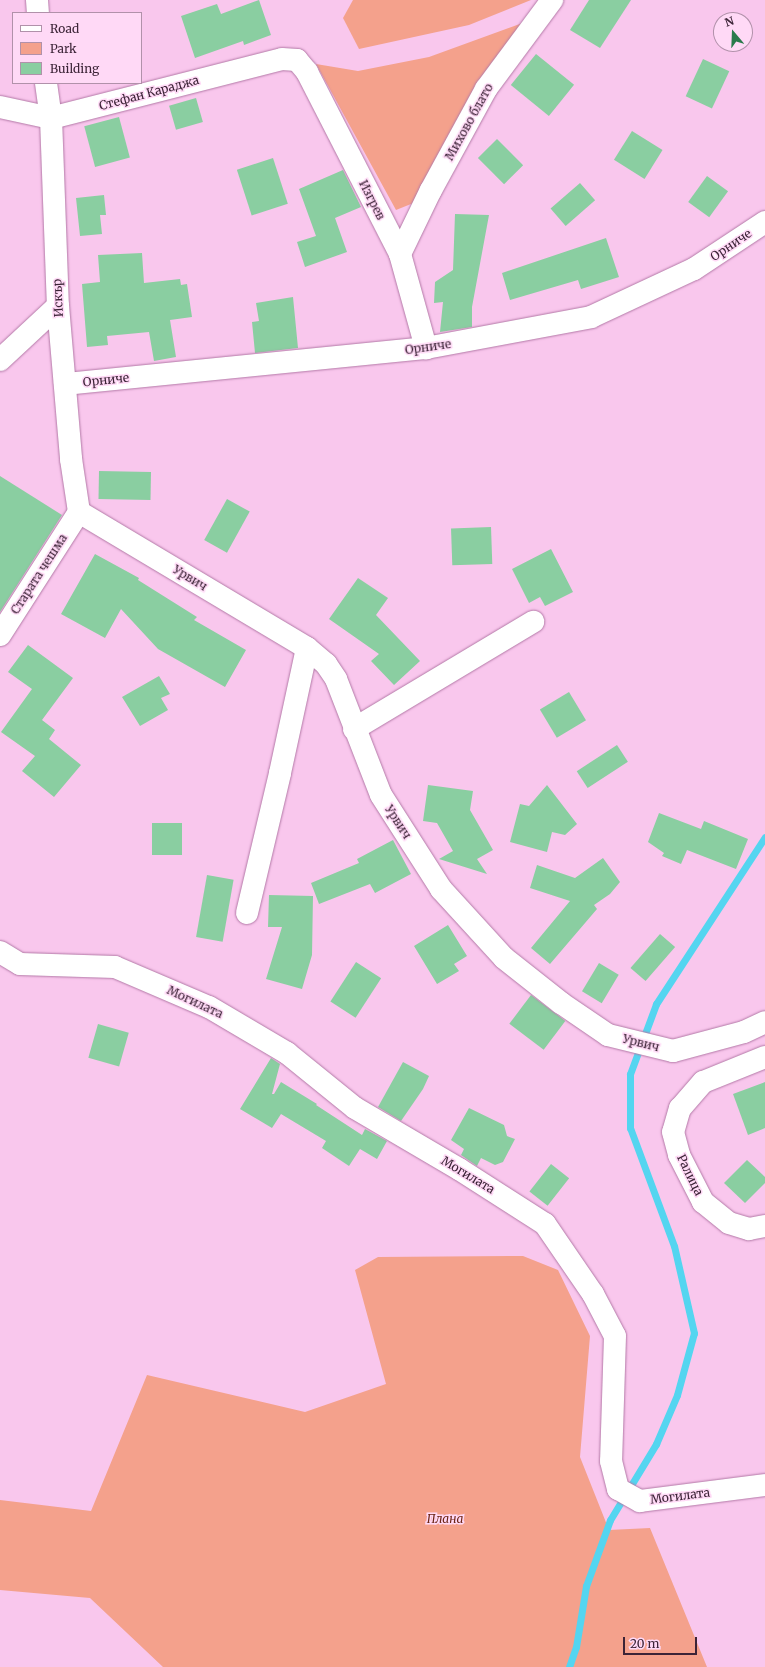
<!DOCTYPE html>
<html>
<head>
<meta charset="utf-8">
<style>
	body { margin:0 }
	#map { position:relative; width:765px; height:1667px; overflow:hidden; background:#f9c7ed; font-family:Merriweather,serif }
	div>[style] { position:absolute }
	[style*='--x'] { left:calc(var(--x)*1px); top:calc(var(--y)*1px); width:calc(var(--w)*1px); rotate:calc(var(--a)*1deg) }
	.green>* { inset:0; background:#f4a18c }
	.stream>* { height:7px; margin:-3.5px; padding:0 3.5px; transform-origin:3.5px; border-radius:3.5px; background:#54d5f0 }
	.building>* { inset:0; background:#8acea1; transform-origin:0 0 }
	.roads { filter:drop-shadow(0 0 1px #b379a7) drop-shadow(0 0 1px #b379a7) }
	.minor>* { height:22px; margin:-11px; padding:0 11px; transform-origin:11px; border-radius:11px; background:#fff }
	span { translate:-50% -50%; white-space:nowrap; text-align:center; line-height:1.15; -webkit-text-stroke:3px #ffd9f6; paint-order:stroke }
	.street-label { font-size:12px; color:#3c2437 }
	.park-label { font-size:12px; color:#6d2515; font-style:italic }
	.legend { position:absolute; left:12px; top:12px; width:130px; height:72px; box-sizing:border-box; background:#ffd9f6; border:1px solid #b191aa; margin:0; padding:5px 7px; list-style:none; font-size:12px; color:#3c2437 }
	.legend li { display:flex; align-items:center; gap:8px; height:20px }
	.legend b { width:20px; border:1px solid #b191aa }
	.north { position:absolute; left:713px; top:12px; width:40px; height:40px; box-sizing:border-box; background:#ffd9f6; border:1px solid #b191aa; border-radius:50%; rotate:341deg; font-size:11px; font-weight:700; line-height:16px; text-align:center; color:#3c2437 }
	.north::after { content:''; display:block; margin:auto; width:14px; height:18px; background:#2a7b4c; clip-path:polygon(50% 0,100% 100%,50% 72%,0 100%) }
	.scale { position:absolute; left:623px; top:1637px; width:74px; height:18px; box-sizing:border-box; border:2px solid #3c2437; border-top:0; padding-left:5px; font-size:12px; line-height:14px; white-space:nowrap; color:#3c2437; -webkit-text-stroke:3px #ffd9f6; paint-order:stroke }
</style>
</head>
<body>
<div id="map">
	<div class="green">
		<div style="clip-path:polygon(353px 0,531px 0,469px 25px,359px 49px,343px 18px)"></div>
		<div style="clip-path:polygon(528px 21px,421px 200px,396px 210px,316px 64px,358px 71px,429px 57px)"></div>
		<div style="clip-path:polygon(523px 1256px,558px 1270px,590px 1336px,580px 1457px,609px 1530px,650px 1528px,707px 1667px,163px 1667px,90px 1598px,0 1590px,0 1500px,91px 1511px,147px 1375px,305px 1412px,386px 1384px,355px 1270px,378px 1257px)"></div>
	</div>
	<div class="stream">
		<div style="--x:569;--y:1667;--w:21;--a:-71"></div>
		<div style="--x:576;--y:1647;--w:62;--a:-80.7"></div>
		<div style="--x:586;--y:1586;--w:70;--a:-70"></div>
		<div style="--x:610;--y:1520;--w:89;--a:-58.8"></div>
		<div style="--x:656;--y:1444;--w:53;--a:-66.8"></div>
		<div style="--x:677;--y:1395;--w:64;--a:-74.7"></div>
		<div style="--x:694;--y:1333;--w:89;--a:-102.9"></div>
		<div style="--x:674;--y:1246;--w:126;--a:-110.4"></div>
		<div style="--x:630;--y:1128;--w:54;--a:-90"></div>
		<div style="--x:630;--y:1074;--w:75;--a:-69.6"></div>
		<div style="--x:656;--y:1004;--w:199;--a:-56.9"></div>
	</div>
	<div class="building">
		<div style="clip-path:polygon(259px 0,271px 35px,244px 45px,243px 41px,195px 58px,181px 16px,217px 4px,221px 14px)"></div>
		<div style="clip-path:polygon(589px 0,631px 0,600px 48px,570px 30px)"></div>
		<div style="left:536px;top:54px;width:49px;height:40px;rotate:39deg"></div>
		<div style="left:703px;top:59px;width:29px;height:41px;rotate:25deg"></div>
		<div style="left:196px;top:98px;width:25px;height:28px;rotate:74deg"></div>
		<div style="left:119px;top:117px;width:42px;height:36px;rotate:75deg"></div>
		<div style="left:632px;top:131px;width:36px;height:34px;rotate:32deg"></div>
		<div style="left:497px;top:139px;width:37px;height:27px;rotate:45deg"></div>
		<div style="left:273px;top:158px;width:48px;height:38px;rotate:72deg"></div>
		<div style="clip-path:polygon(343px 170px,361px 207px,335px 218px,347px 252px,305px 267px,297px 242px,316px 236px,299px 189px)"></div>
		<div style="left:707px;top:176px;width:26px;height:32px;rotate:36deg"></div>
		<div style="left:580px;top:183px;width:23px;height:39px;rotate:49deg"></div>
		<div style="clip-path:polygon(104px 195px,106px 215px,100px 215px,102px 234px,80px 236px,76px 198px)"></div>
		<div style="clip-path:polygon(455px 214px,489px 215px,472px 307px,472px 327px,440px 332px,443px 302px,434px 303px,435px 282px,453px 270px)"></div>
		<div style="clip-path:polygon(606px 238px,619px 277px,581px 289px,578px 280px,510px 300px,502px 273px)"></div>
		<div style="clip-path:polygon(142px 253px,144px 283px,180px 279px,181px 285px,187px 284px,192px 317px,170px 320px,176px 357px,154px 361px,149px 332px,107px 336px,108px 345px,87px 347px,82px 284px,100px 282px,98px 255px)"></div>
		<div style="clip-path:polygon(293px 297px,298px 348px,255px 353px,252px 322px,259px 321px,256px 303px)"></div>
		<div style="left:99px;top:471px;width:52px;height:28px;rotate:1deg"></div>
		<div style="clip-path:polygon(0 476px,62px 515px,0 612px)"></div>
		<div style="left:227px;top:499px;width:26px;height:47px;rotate:29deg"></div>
		<div style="left:491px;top:527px;width:37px;height:40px;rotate:88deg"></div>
		<div style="clip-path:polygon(551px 549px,573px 592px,545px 606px,540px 597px,529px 603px,512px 569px)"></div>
		<div style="clip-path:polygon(95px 554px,139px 578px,138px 580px,197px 617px,194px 620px,246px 650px,225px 687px,158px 649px,121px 609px,105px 638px,61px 614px)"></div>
		<div style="clip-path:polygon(358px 578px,388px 598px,376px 615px,420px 661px,394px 685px,371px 661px,379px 654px,329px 619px)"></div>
		<div style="clip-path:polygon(28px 645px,73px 678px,42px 720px,55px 730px,49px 739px,81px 765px,54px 797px,22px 771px,35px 756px,1px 732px,32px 689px,8px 672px)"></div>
		<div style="clip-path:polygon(159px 676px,170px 694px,161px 698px,168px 710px,140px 726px,122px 697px)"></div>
		<div style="left:569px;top:692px;width:33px;height:34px;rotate:59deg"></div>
		<div style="left:617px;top:745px;width:20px;height:48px;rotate:57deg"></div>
		<div style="clip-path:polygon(428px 785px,473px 791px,470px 810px,493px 850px,477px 859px,487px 874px,439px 859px,453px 851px,437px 823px,423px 821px)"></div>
		<div style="clip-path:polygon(547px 785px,577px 824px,565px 835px,552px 832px,547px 852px,510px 842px,520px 804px,529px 806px)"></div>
		<div style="clip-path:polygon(659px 813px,701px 829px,704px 821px,748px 839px,736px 869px,687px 850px,681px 864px,662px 856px,664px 853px,648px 842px)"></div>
		<div style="left:152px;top:823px;width:30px;height:32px"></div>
		<div style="clip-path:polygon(393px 840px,411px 874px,375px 893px,370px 884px,319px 904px,311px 883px,359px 863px,357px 859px)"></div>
		<div style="clip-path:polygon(603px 858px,620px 882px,610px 894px,594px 905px,597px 909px,550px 964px,531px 948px,570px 901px,530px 888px,537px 865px,575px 878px)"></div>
		<div style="left:207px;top:875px;width:27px;height:63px;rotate:10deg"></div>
		<div style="clip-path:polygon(269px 895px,313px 896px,312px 955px,302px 989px,266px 979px,282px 927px,268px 927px)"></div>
		<div style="clip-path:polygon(448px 925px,467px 956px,454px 964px,459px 971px,437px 984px,414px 946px)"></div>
		<div style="left:660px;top:934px;width:20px;height:45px;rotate:41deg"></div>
		<div style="left:356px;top:962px;width:30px;height:47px;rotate:33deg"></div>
		<div style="left:599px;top:963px;width:23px;height:33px;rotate:31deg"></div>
		<div style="left:531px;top:995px;width:43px;height:36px;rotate:37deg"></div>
		<div style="left:98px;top:1024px;width:32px;height:35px;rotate:16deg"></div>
		<div style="clip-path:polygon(271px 1058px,280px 1064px,272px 1094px,274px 1094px,281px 1082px,317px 1104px,316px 1105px,362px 1135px,365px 1129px,387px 1141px,377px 1159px,360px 1149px,349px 1166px,322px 1148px,326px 1141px,281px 1114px,272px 1128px,240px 1109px)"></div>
		<div style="clip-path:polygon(403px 1062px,429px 1076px,423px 1089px,401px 1121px,378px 1107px)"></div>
		<div style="clip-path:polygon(765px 1082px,765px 1128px,748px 1135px,733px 1094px)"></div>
		<div style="clip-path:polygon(469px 1108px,504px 1125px,507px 1136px,515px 1139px,503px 1162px,495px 1165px,481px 1158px,477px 1166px,461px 1155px,464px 1149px,451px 1140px)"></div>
		<div style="clip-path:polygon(747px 1160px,765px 1177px,765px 1183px,745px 1203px,724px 1183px)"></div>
		<div style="left:551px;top:1164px;width:23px;height:35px;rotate:38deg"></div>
	</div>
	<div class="roads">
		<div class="minor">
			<div style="--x:37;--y:0;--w:13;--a:86"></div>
			<div style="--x:46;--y:83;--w:35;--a:82"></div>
			<div style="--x:51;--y:118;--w:188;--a:87.9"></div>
			<div style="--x:58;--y:306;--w:154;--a:85.1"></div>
			<div style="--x:71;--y:459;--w:54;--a:81.4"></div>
			<div style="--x:0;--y:107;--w:52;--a:12.2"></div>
			<div style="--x:51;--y:118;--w:238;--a:-14.3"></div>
			<div style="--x:282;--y:59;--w:15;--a:4"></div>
			<div style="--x:297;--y:60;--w:16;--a:50"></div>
			<div style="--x:307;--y:72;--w:204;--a:62.9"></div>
			<div style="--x:400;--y:254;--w:98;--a:74.5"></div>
			<div style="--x:400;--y:254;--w:71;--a:-64.2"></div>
			<div style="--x:431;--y:190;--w:115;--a:-61.4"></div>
			<div style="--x:486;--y:89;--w:111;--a:-53.4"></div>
			<div style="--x:0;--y:360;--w:79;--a:-43"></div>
			<div style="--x:65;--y:384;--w:363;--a:-5.7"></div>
			<div style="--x:426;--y:348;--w:168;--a:-10.6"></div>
			<div style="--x:591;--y:317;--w:114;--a:-25"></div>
			<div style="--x:694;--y:269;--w:85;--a:-33.5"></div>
			<div style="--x:79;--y:512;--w:265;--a:30.8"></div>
			<div style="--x:307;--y:648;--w:25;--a:40"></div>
			<div style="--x:326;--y:664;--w:18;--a:56"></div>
			<div style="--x:336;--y:679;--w:124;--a:68.8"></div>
			<div style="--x:381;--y:795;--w:112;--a:57.4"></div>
			<div style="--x:441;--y:889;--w:93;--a:47.6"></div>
			<div style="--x:504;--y:958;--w:73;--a:38.3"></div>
			<div style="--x:561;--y:1003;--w:57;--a:34.2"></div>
			<div style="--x:608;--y:1035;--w:67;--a:13.8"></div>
			<div style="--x:673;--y:1051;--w:73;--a:-15"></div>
			<div style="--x:744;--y:1032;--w:23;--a:-25"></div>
			<div style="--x:0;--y:635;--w:146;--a:-57.3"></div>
			<div style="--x:354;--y:729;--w:209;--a:-30.9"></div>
			<div style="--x:247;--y:913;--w:144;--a:-76.7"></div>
			<div style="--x:280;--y:773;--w:128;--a:-77.8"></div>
			<div style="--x:0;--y:952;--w:23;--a:31"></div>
			<div style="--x:20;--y:964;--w:95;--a:1.8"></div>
			<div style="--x:115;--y:967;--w:102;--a:23.1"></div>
			<div style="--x:209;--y:1007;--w:91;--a:30.5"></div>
			<div style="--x:287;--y:1053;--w:87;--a:39"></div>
			<div style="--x:355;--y:1108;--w:121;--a:30.4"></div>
			<div style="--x:459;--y:1169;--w:102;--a:32.6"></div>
			<div style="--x:545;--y:1224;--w:85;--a:55.6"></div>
			<div style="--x:593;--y:1294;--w:47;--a:62.4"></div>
			<div style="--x:615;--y:1336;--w:125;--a:91.8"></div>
			<div style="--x:611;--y:1461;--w:29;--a:76"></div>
			<div style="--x:618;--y:1489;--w:25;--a:29"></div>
			<div style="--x:640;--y:1501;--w:126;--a:-7.3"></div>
			<div style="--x:765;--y:1057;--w:67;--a:158"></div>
			<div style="--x:703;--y:1082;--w:35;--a:131"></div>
			<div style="--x:680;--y:1108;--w:25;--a:106"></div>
			<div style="--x:673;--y:1132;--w:24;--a:75"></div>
			<div style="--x:679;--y:1155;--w:53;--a:62.9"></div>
			<div style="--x:703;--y:1202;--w:33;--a:39"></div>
			<div style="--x:729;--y:1223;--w:21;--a:17"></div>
			<div style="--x:749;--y:1229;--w:16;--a:-11"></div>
		</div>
	</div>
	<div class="street-label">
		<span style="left:149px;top:93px;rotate:-15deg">Стефан Караджа</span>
		<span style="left:469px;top:122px;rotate:-61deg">Михово блато</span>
		<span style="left:372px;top:200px;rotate:63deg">Изгрев</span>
		<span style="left:731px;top:245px;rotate:-34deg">Орниче</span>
		<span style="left:58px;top:298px;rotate:-93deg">Искър</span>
		<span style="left:428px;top:347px;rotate:-8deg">Орниче</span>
		<span style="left:106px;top:380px;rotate:-6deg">Орниче</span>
		<span style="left:39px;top:574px;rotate:-57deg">Старата чешма</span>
		<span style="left:190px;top:578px;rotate:31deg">Урвич</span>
		<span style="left:398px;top:822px;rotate:57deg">Урвич</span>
		<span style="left:195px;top:1002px;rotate:25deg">Могилата</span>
		<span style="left:641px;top:1043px;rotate:14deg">Урвич</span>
		<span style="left:468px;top:1175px;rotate:31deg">Могилата</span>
		<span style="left:690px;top:1175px;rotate:64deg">Ралица</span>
		<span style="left:680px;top:1496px;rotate:-7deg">Могилата</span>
	</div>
	<div class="park-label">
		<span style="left:445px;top:1519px">Плана</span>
	</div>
	<ul class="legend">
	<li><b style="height:5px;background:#fff"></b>Road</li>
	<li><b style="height:11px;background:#f4a18c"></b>Park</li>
	<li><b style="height:11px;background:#8acea1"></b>Building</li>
	</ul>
	<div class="north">N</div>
	<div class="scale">20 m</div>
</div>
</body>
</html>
